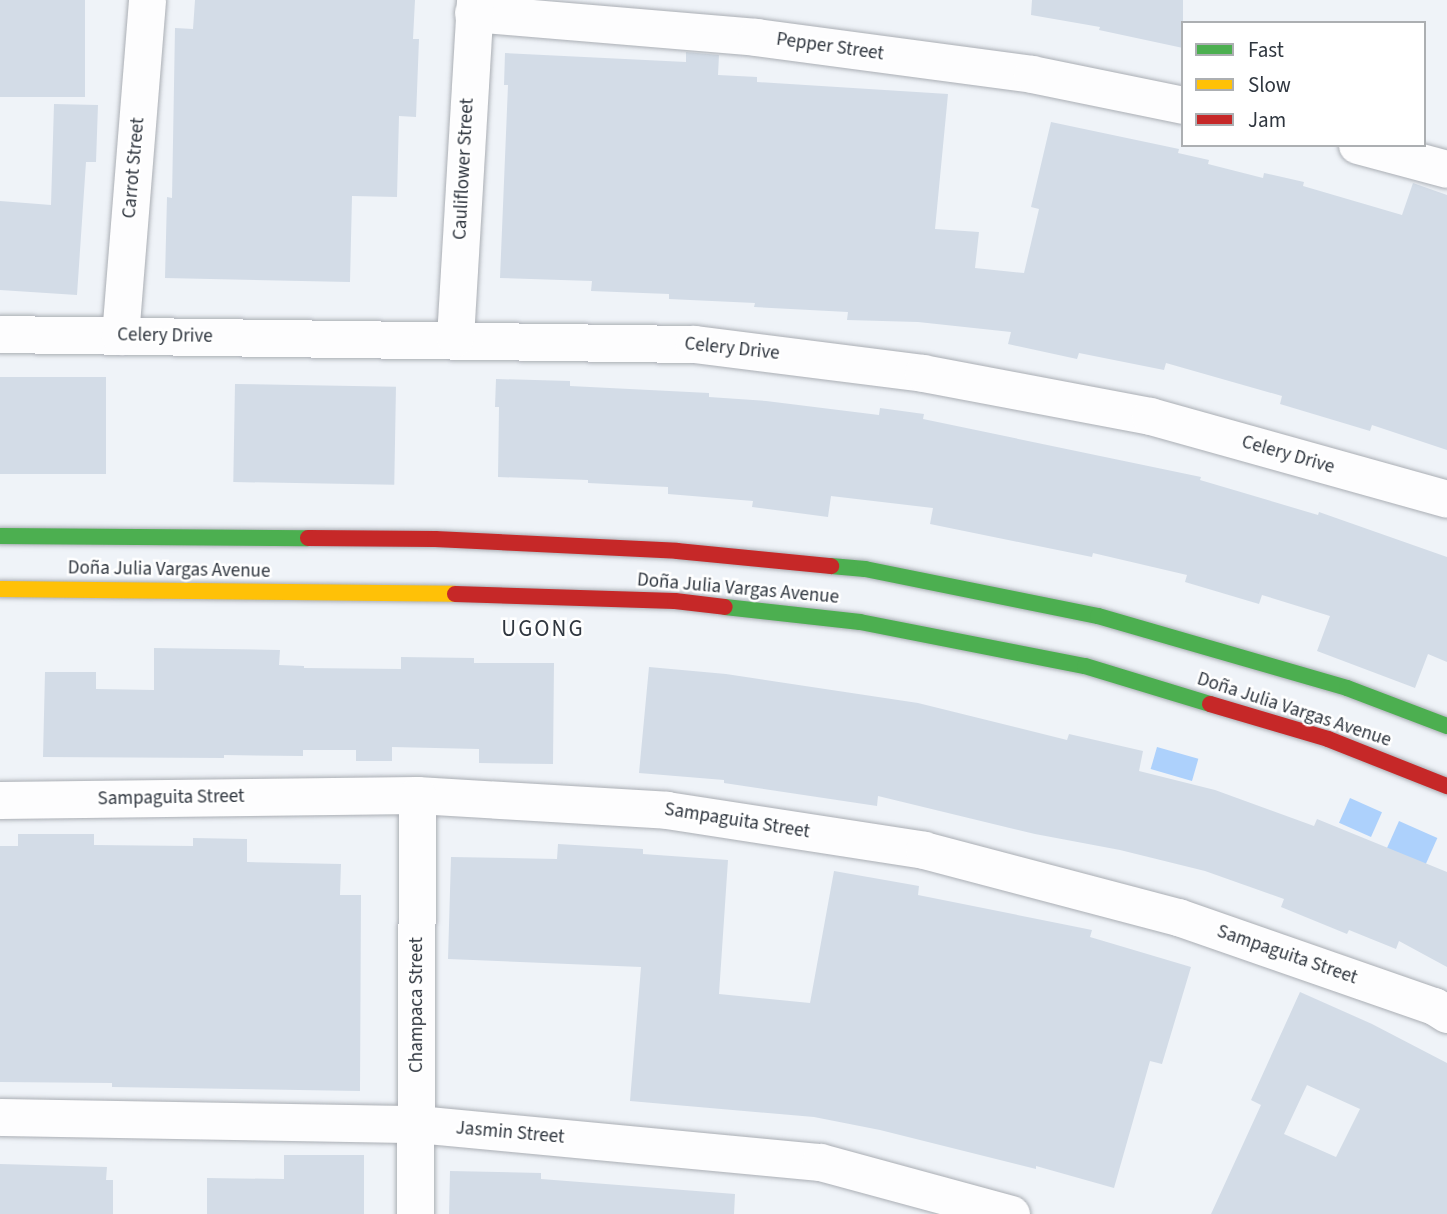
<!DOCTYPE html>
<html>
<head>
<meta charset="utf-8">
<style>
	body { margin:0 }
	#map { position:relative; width:1447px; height:1214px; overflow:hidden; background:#eff3f8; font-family:"Source Sans 3",sans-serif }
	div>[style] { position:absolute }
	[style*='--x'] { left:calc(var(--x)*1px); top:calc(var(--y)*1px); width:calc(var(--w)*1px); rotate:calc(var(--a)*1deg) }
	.water>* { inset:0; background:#add1fc; transform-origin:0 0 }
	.building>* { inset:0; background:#d3dce7; transform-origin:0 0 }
	.roads { filter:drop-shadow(0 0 2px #aaaeb4) drop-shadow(0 0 2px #aaaeb4) }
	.street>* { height:37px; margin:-18.5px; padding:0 18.5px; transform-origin:18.5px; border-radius:18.5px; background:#fdfdfe }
	.fast>* { height:16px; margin:-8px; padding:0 8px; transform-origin:8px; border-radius:8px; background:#4caf50 }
	.slow>* { height:16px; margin:-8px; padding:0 8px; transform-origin:8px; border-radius:8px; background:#ffc107 }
	.jam>* { height:16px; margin:-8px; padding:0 8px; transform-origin:8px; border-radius:8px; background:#c62828 }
	span { translate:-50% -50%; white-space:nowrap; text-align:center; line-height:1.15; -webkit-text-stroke:5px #fff; paint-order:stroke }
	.street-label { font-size:19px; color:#2f363f }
	.quarter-label { font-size:23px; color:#2f363f; letter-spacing:2px }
	.legend { position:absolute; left:1181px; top:21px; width:245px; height:126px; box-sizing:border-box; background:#fff; border:2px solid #acafb2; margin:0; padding:9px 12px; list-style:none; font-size:21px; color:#2f363f }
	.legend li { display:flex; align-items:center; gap:14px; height:35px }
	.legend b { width:35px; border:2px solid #acafb2 }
</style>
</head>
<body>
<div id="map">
	<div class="water">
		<div style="left:1157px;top:747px;width:43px;height:23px;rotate:16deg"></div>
		<div style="left:1350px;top:798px;width:35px;height:27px;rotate:24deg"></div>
		<div style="left:1399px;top:821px;width:42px;height:36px;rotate:24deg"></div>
	</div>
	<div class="building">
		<div style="left:0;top:0;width:85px;height:97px"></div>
		<div style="clip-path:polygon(195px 0,415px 0,413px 39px,419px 39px,416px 117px,399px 116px,397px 197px,352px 196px,350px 282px,165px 278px,167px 197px,172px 198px,175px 28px,193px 29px)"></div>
		<div style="clip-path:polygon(1032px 0,1183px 0,1183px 48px,1099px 30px,1100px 27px,1031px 15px)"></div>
		<div style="clip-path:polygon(686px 52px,719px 55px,718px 75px,757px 77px,757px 82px,948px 94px,935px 229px,979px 232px,975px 268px,1024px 273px,1039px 209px,1031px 207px,1051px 122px,1179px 149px,1178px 153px,1209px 160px,1208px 164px,1263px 178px,1264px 173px,1304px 182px,1303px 186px,1402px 215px,1413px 183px,1447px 195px,1447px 450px,1372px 425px,1370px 431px,1280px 404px,1282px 396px,1166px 363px,1164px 370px,1079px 353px,1077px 359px,1008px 344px,1011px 332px,918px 322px,847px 320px,848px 312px,754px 307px,755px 303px,669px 299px,669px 294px,591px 291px,592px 281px,500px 278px,508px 85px,504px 85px,505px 53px,686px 62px)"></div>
		<div style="clip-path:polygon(54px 104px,98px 105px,96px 162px,86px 162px,77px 295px,0 290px,0 201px,51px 205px)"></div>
		<div style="left:0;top:377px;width:106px;height:97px"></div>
		<div style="clip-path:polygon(496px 379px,570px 381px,570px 386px,709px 393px,709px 397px,766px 401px,879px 415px,880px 408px,924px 414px,923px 419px,1201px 477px,1200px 480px,1318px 515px,1319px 512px,1447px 557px,1447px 662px,1428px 654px,1415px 688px,1317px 651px,1330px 616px,1262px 595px,1259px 604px,1185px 582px,1187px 575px,1093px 553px,1092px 557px,930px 524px,933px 508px,831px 496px,828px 517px,752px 507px,753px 501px,668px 494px,668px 487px,588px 483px,588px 480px,498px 477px,499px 407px,495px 407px)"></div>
		<div style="left:235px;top:384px;width:161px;height:98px;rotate:1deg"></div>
		<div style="clip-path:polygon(154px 648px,280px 650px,279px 665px,304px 666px,304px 668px,401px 669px,401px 657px,474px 658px,474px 663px,554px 663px,553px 764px,479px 763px,479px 749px,392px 747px,392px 761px,356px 761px,356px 750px,303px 750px,303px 756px,224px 755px,224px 758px,43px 757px,45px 672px,96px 672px,96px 689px,154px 690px)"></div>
		<div style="clip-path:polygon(649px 667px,726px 674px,918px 703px,1067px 740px,1069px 734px,1143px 751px,1139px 771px,1215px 790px,1314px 826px,1317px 819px,1447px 872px,1447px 967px,1399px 941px,1396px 949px,1349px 930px,1347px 934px,1281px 907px,1284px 899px,1205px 871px,1120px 850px,1035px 834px,878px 796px,877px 806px,724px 783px,724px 780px,639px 773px)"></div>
		<div style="clip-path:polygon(18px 834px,94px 834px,94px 845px,193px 846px,193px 838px,247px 839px,247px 862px,341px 864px,340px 895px,361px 895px,360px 1091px,112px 1087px,112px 1083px,0 1082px,0 846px,18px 846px)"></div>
		<div style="clip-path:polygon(558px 844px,643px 849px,643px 854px,728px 860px,719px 994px,810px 1003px,834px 871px,919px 886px,918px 895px,1092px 930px,1090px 937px,1191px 967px,1162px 1064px,1150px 1061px,1114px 1188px,1036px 1166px,1036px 1169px,880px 1130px,814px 1117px,630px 1101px,641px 967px,448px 959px,451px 857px,557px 859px)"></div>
		<div style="clip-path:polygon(evenodd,1300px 992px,1372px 1024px,1447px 1063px,1447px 1214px,1211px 1214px,1261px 1105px,1251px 1100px,1300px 992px,1307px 1085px,1360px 1109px,1336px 1157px,1284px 1134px,1307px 1085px)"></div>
		<div style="clip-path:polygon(284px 1155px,364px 1155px,364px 1214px,207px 1214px,207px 1178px,284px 1179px)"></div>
		<div style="clip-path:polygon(0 1164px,107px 1167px,106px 1180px,113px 1180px,113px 1214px,0 1214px)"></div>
		<div style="clip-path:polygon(450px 1171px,541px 1173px,541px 1179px,735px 1194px,734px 1214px,449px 1214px)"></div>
	</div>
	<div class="roads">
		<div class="street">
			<div style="--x:473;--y:13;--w:284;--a:4.8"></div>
			<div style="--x:756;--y:37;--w:278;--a:7.6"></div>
			<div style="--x:1032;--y:74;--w:154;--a:11.6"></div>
			<div style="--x:1357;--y:145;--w:93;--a:14.9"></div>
			<div style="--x:0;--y:334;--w:694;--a:0.83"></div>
			<div style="--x:694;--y:344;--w:231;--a:7.2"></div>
			<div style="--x:923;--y:373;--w:231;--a:10.7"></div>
			<div style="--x:1150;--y:416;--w:308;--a:15.6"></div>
			<div style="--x:120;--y:336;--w:337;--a:-85.4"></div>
			<div style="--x:455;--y:338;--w:339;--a:-86.6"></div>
			<div style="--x:0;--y:800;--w:417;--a:-0.7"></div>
			<div style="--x:417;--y:795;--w:250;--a:3.4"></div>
			<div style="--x:667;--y:810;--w:260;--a:8.8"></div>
			<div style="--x:924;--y:850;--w:263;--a:14.8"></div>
			<div style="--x:1178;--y:917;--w:271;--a:19.2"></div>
			<div style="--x:1434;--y:1006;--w:15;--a:32"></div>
			<div style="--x:0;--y:1117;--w:417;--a:1"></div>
			<div style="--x:417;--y:1124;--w:405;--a:5.4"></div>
			<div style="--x:820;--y:1162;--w:198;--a:15.2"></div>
			<div style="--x:415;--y:1214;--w:419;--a:-89.7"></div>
		</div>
		<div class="fast">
			<div style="--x:0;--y:536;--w:308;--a:0.4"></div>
			<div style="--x:831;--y:566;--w:34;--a:5"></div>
			<div style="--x:865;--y:569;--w:238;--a:11.4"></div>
			<div style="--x:1098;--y:616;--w:259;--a:16.1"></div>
			<div style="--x:1347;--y:688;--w:107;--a:20.8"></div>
			<div style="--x:725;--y:607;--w:136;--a:6.3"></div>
			<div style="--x:860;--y:622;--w:229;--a:11.1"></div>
			<div style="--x:1085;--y:666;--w:131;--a:16.9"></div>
		</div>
		<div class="slow">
			<div style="--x:0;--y:589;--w:455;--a:0.6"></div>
		</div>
		<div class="jam">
			<div style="--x:308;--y:538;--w:127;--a:0.5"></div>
			<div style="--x:435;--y:539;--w:242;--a:2.8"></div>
			<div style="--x:677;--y:551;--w:155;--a:5.6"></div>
			<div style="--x:455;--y:594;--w:220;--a:1.8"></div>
			<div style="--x:675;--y:601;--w:50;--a:6.8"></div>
			<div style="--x:1210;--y:704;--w:123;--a:16.5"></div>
			<div style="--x:1328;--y:739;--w:128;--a:21.6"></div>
		</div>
	</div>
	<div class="street-label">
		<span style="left:830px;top:47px;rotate:8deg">Pepper Street</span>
		<span style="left:134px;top:168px;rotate:-85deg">Carrot Street</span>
		<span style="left:464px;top:169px;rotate:-87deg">Cauliflower Street</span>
		<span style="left:165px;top:336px;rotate:1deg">Celery Drive</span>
		<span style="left:732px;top:349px;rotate:6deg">Celery Drive</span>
		<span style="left:1288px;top:455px;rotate:16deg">Celery Drive</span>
		<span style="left:169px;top:570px;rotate:1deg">Doña Julia Vargas Avenue</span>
		<span style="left:738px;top:589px;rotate:5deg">Doña Julia Vargas Avenue</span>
		<span style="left:1294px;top:710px;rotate:18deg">Doña Julia Vargas Avenue</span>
		<span style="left:171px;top:798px;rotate:-1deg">Sampaguita Street</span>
		<span style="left:737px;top:821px;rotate:9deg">Sampaguita Street</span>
		<span style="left:1287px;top:955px;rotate:19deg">Sampaguita Street</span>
		<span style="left:417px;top:1005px;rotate:-90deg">Champaca Street</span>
		<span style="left:510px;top:1133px;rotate:5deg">Jasmin Street</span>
	</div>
	<div class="quarter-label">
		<span style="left:543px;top:629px">UGONG</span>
	</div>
	<ul class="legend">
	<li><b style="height:9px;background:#4caf50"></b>Fast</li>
	<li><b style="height:9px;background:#ffc107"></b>Slow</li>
	<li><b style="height:9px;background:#c62828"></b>Jam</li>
	</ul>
</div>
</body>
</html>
